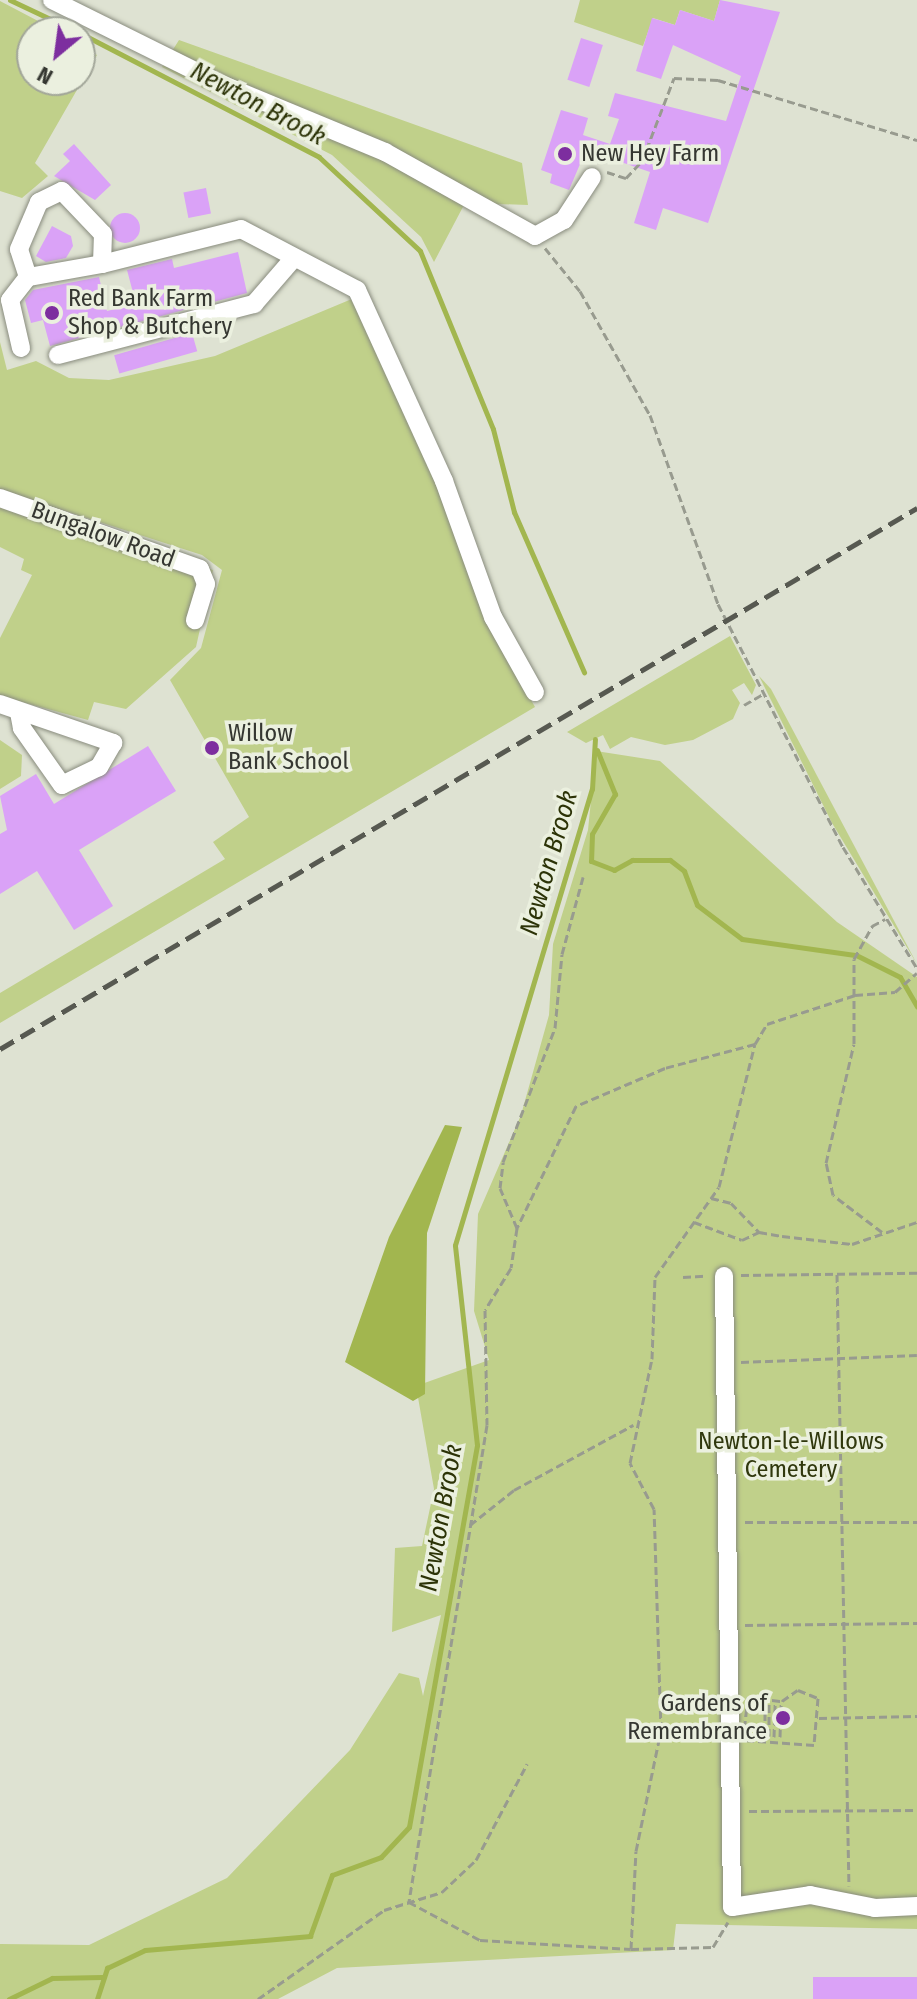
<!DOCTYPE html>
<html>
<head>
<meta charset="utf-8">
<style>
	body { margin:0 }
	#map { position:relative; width:917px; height:1999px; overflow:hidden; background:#dee2d2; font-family:"Fira Sans Condensed",sans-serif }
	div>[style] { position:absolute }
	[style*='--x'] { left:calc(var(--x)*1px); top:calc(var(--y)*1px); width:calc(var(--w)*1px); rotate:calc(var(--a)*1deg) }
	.green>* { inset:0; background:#c0d08a }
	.water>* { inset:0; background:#a2b64f }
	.stream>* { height:5px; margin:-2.5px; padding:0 2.5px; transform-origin:2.5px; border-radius:2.5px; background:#a2b64f }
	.building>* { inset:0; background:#daa2f7; transform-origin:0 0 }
	.round { border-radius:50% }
	.path>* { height:3px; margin-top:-1.5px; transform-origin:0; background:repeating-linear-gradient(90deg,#989b8f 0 8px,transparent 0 12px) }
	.roads { filter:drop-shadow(0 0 2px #898c7e) drop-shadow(0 0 2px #898c7e) }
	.minor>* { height:18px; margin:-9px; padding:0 9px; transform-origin:9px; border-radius:9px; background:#fff }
	.rail>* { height:5px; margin-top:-2.5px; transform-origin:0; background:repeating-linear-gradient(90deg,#575951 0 16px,transparent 0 24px) }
	.dots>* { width:22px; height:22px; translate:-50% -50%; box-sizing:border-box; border:4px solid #ebf0df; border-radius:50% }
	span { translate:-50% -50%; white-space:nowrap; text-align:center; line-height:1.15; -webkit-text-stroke:7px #ebf0df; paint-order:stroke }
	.poi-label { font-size:24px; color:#353731 }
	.left { translate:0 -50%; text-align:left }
	.right { translate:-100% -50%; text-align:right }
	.street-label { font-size:24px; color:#353731 }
	.park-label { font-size:24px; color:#30380d }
	.water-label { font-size:26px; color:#2c3307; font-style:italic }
	.north { position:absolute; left:16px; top:16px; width:80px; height:80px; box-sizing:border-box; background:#ebf0df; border:2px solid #a2a699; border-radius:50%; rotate:209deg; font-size:22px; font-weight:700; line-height:32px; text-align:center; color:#353731 }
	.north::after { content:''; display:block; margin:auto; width:28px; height:36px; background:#7d2e9f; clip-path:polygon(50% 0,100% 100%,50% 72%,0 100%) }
</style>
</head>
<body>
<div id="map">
	<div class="green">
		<div style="clip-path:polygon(580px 0,720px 0,714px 21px,680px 10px,675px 25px,653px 18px,643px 46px,574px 22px)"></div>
		<div style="clip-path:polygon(0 1px,59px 32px,32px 32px,32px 80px,80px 80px,80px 45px,97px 55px,35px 163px,48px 176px,22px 198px,0 191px)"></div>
		<div style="clip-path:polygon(179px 40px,522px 163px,528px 205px,465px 203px,434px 262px,421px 237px,332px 155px,162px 67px)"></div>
		<div style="clip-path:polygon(359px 296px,435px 470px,486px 620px,535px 707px,0 1023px,0 993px,225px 859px,213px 842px,249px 817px,170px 680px,201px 648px,222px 570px,202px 555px,0 490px,0 342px,7px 370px,36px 361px,69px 378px,109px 380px,215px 356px)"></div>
		<div style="clip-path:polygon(0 499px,213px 570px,196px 647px,126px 709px,94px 702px,88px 720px,0 696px,0 638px,32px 575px,21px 570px,24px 559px,0 547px)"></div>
		<div style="clip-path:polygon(730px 636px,756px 685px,752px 695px,744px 683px,732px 690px,740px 703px,733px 719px,693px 740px,665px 745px,631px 737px,610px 749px,603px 735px,586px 743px,567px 732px)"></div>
		<div style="clip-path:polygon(759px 676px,771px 689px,917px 964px,832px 823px)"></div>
		<div style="clip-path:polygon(0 740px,22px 755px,21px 776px,0 789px)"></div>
		<div style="clip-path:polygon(596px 751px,660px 761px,837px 922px,917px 977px,917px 1929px,676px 1924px,673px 1950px,337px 1968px,278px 1999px,0 1999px,0 1944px,89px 1945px,227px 1878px,350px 1750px,399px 1673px,419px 1678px,423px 1696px,441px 1615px,392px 1632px,395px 1548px,422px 1546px,434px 1489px,416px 1386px,489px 1360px,474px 1311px,478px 1214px,521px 1115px,549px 1015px,553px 944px,588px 830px)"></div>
	</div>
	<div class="water">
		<div style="clip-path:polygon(445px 1125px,462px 1127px,427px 1233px,425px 1394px,413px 1401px,345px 1362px,389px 1237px)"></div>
	</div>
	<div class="stream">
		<div style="--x:10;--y:0;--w:75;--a:25.2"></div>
		<div style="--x:80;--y:33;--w:269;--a:27.4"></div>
		<div style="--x:319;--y:157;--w:138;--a:42.9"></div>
		<div style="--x:420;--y:251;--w:192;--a:67.7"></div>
		<div style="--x:493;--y:429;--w:86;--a:75.8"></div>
		<div style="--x:514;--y:512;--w:175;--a:66.4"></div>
		<div style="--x:597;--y:750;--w:48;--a:67.8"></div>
		<div style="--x:615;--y:794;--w:46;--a:119.9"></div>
		<div style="--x:592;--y:834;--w:27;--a:92"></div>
		<div style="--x:591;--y:861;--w:25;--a:21"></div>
		<div style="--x:614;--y:870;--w:21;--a:-29"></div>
		<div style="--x:632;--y:860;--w:38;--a:0"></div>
		<div style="--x:670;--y:860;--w:18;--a:38"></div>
		<div style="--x:684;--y:871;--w:36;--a:69"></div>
		<div style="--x:697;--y:905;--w:56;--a:37.1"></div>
		<div style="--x:742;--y:939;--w:114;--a:8.1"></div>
		<div style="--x:858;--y:956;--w:47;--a:26.6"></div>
		<div style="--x:900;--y:977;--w:34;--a:60"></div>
		<div style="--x:9;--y:1999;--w:48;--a:-26"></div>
		<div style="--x:52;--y:1978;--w:50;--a:-1.1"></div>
		<div style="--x:97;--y:1999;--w:33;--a:-72"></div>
		<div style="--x:107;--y:1968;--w:42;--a:-25.3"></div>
		<div style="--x:145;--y:1950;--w:166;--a:-4.8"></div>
		<div style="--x:310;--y:1936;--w:65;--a:-70.2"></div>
		<div style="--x:332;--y:1875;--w:52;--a:-20.2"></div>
		<div style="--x:381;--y:1857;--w:41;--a:-47"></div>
		<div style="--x:409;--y:1827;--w:388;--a:-79.9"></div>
		<div style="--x:477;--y:1445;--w:201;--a:-96.3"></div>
		<div style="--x:455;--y:1245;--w:476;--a:-73.3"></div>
		<div style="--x:592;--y:789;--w:50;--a:-86.6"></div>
	</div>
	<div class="building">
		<div style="clip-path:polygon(720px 0,780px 12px,708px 223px,663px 208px,656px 230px,634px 223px,650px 172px,586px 150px,569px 190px,550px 183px,552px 174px,541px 170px,561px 110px,588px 118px,583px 135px,610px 144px,619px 119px,608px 116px,615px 93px,726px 121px,741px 76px,673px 45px,661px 79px,636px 71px,652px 18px,675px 25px,680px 10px,714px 21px)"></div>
		<div style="left:581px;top:38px;width:23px;height:44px;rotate:18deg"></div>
		<div style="clip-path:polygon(74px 144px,111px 185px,95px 200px,54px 176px,70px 161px,63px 154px)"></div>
		<div style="left:206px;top:188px;width:26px;height:23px;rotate:79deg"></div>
		<div class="round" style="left:110px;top:213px;width:30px;height:30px"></div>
		<div style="clip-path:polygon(52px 226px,71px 236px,73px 246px,66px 258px,46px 262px,36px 256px)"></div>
		<div style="clip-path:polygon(238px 252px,247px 293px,50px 346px,43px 320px,31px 323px,25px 300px,33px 290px,99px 277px,107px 311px,136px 304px,127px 270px,172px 259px,174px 268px)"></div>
		<div style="left:192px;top:333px;width:19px;height:81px;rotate:74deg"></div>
		<div style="clip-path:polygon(148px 746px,176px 791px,79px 850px,113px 906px,74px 930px,37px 871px,0 894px,0 834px,7px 830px,0 796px,36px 774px,54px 804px)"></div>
		<div style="left:917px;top:1977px;width:22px;height:104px;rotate:90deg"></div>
	</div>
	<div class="path">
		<div style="--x:607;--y:172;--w:20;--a:18"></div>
		<div style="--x:626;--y:178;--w:23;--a:-47"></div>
		<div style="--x:642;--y:161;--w:89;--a:-68.9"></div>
		<div style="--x:674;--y:78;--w:44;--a:2.6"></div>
		<div style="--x:718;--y:80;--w:208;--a:16.8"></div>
		<div style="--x:545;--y:248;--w:55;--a:50.9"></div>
		<div style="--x:580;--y:291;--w:142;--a:60.6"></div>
		<div style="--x:650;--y:415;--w:201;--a:70.2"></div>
		<div style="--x:718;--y:604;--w:273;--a:62.8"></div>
		<div style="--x:843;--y:847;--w:142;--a:58.6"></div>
		<div style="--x:744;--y:705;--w:22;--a:-30"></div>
		<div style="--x:755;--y:1044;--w:93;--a:165.1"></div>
		<div style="--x:665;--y:1068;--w:97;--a:156.9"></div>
		<div style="--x:576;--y:1106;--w:136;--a:115.8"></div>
		<div style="--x:517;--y:1228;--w:40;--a:98.5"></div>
		<div style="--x:511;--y:1268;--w:49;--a:121.8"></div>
		<div style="--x:485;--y:1310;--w:115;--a:89"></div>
		<div style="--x:487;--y:1425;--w:483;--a:99.3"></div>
		<div style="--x:409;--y:1902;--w:81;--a:28.2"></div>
		<div style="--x:480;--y:1940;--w:151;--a:3.4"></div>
		<div style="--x:631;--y:1949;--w:98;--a:-87.1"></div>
		<div style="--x:636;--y:1851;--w:124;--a:-78.3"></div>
		<div style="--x:661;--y:1730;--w:221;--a:-91.8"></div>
		<div style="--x:654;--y:1509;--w:52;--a:-117.6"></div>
		<div style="--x:630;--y:1463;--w:106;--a:-78.1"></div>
		<div style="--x:652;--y:1359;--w:82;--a:-87.9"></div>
		<div style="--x:655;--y:1277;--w:110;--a:-54.6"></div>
		<div style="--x:719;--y:1187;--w:147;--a:-75.9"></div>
		<div style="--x:755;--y:1044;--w:23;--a:-59"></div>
		<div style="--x:767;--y:1024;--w:93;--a:-18.2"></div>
		<div style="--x:855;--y:995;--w:40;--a:-4.3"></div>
		<div style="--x:895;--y:992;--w:29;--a:-41"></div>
		<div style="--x:711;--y:1198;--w:21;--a:14"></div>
		<div style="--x:731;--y:1203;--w:40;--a:46"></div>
		<div style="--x:759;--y:1232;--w:23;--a:10"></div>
		<div style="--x:782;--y:1236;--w:70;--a:6.5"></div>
		<div style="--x:852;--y:1244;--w:69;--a:-18.7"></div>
		<div style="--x:694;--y:1222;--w:51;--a:20.6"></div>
		<div style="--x:742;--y:1240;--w:19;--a:-25"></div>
		<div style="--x:517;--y:1228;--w:43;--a:-113"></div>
		<div style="--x:500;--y:1188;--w:26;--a:-83"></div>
		<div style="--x:503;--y:1162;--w:144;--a:-68.8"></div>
		<div style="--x:555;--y:1028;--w:74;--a:-84.6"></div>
		<div style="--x:562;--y:954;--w:80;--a:-74.7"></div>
		<div style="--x:882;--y:1232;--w:61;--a:-142.9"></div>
		<div style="--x:833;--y:1195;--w:33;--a:-102"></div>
		<div style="--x:826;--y:1163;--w:122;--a:-76.8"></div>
		<div style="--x:854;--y:1044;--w:85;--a:-90"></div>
		<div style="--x:854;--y:959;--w:38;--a:-61"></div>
		<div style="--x:872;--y:926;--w:15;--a:-28"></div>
		<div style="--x:837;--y:1274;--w:612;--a:88.88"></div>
		<div style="--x:741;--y:1275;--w:176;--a:-0.7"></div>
		<div style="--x:683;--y:1277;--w:22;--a:-3"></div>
		<div style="--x:741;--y:1362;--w:176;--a:-2.3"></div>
		<div style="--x:745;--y:1522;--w:172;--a:0"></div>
		<div style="--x:470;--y:1525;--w:56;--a:-38.5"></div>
		<div style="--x:514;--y:1490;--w:136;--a:-28.6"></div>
		<div style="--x:745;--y:1625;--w:172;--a:-0.7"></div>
		<div style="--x:798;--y:1690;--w:22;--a:22"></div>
		<div style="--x:818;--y:1698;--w:47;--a:94.9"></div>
		<div style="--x:814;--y:1745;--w:71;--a:-176"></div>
		<div style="--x:743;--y:1740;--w:43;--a:-83.4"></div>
		<div style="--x:748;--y:1697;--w:34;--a:7"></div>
		<div style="--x:782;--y:1701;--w:19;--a:-35"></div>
		<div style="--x:765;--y:1700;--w:36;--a:90"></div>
		<div style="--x:819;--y:1718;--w:98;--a:-1.2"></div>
		<div style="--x:769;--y:1736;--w:35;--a:-90"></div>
		<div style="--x:774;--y:1737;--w:37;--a:-88"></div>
		<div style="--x:780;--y:1737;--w:36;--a:-88"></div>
		<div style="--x:749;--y:1811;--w:168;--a:-0.3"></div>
		<div style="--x:631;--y:1949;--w:82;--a:-1.4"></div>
		<div style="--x:713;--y:1947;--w:29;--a:-59"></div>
		<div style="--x:258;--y:1999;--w:154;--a:-35.2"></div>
		<div style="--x:384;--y:1910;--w:61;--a:-17.2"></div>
		<div style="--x:442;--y:1892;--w:47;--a:-43.3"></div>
		<div style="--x:476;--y:1860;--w:109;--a:-62"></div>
	</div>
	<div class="roads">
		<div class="minor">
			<div style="--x:52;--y:0;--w:189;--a:26.4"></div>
			<div style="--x:221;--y:84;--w:178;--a:22.5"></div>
			<div style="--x:385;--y:152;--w:172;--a:29.2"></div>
			<div style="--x:535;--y:236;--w:33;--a:-29"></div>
			<div style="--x:564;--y:220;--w:51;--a:-56.9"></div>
			<div style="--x:102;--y:264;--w:143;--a:-14.1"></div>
			<div style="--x:241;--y:229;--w:131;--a:27.7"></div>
			<div style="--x:357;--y:290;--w:210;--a:65.5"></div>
			<div style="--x:444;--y:481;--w:145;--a:70.2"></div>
			<div style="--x:493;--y:617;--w:86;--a:60.8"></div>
			<div style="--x:21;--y:348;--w:49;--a:-102.9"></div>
			<div style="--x:10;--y:300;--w:29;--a:-52"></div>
			<div style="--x:28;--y:277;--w:29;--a:-108"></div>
			<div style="--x:19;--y:249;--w:51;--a:-66.9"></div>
			<div style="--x:39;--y:202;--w:25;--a:-26"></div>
			<div style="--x:62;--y:191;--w:59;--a:46.4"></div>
			<div style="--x:103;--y:234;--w:30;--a:92"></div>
			<div style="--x:102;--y:264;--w:75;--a:170"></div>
			<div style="--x:58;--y:355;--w:203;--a:-14.6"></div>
			<div style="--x:254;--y:304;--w:60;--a:-49.1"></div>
			<div style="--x:0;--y:498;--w:212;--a:19.5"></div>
			<div style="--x:200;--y:569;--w:16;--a:68"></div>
			<div style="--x:206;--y:584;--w:38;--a:107"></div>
			<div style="--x:0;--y:704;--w:120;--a:19"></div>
			<div style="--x:113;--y:743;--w:28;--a:120"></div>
			<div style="--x:99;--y:767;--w:41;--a:154.1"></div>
			<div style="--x:62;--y:785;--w:70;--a:-125.1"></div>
			<div style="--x:22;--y:728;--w:16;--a:-101"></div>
			<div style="--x:724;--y:1276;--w:631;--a:89.27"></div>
			<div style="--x:732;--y:1907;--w:79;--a:-8.7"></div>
			<div style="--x:810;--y:1895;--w:66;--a:11.3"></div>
			<div style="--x:875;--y:1908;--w:42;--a:-2.7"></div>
		</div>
	</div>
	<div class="rail">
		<div style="--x:0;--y:1049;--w:1065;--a:-30.54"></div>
	</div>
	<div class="dots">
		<div style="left:565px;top:154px;background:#7d2e9f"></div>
		<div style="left:52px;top:313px;background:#7d2e9f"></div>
		<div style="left:212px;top:748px;background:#7d2e9f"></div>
		<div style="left:783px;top:1718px;background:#7d2e9f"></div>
	</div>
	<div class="poi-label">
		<span class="left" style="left:581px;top:154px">New Hey Farm</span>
		<span class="left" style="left:68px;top:313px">Red Bank Farm<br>Shop &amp; Butchery</span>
		<span class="left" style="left:228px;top:748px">Willow<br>Bank School</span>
		<span class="right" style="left:767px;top:1718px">Gardens of<br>Remembrance</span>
	</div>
	<div class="street-label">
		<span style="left:103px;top:535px;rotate:20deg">Bungalow Road</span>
	</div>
	<div class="park-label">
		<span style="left:791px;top:1456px">Newton-le-Willows<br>Cemetery</span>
	</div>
	<div class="water-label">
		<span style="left:258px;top:104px;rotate:28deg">Newton Brook</span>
		<span style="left:549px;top:863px;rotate:-74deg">Newton Brook</span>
		<span style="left:441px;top:1518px;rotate:-80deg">Newton Brook</span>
	</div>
	<div class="north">N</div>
</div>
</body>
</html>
